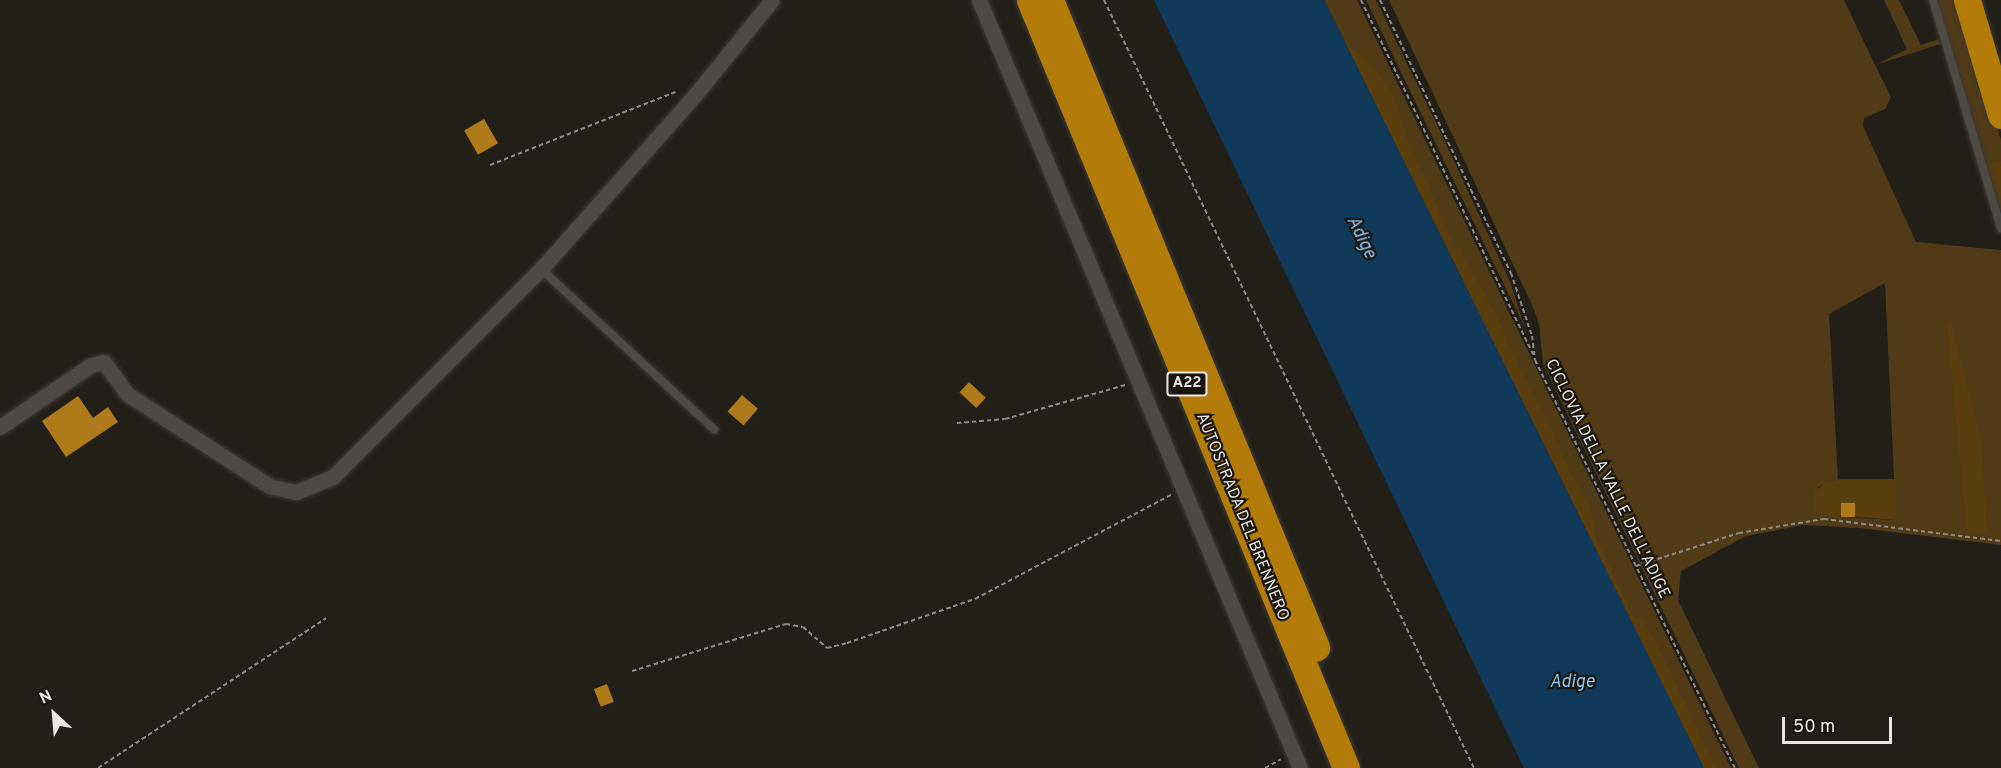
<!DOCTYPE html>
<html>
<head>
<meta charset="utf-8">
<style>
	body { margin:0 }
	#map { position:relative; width:2001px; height:768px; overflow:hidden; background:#221e18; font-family:Overpass,sans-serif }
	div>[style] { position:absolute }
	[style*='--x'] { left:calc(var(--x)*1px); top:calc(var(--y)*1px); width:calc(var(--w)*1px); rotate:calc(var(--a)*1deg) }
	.green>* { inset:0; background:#513b17 }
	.forest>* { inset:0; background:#5a3e0e }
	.water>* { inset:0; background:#113a5a }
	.building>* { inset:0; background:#af7a1a; transform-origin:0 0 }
	.path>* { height:2px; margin-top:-1px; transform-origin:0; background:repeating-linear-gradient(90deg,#8d8984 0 4.5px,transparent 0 7.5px) }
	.roads { filter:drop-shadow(0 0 2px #3c3935) drop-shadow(0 0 2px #3c3935) }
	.lane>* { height:8px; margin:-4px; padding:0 4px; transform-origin:4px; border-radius:4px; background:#4e4943 }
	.street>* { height:15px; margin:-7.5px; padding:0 7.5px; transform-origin:7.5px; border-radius:7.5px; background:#4e4943 }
	.highway>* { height:27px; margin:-13.5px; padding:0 13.5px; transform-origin:13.5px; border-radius:13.5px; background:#b37b09 }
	span { translate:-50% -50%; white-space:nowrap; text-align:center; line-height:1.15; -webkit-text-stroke:4.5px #19150f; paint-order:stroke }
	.shield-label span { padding:2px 4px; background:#19150f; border:2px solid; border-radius:4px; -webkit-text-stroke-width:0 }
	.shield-label { font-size:15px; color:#eae7e3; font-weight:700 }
	.street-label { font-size:16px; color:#eae7e3 }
	.water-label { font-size:18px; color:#8dc4f6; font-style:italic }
	.north { position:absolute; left:24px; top:684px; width:60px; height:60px; -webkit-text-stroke:4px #19150f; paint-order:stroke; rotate:334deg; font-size:16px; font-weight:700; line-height:24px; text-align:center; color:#eae7e3 }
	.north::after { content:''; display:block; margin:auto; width:21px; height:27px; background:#eae7e3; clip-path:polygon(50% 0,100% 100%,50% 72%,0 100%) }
	.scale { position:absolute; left:1782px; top:717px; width:110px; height:27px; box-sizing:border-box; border:3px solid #eae7e3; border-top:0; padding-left:8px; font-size:18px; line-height:21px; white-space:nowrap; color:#eae7e3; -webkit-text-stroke:4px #19150f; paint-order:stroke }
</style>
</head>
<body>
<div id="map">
	<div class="green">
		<div style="clip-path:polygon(1324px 0,1357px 0,1731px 768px,1704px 768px)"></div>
		<div style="clip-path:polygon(1366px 0,1376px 0,1441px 133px,1511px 284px,1525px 328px)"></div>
		<div style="clip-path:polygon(evenodd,1389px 0,1844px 0,1875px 65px,1907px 49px,1884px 0,1899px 0,1921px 45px,1939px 39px,1941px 44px,1875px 65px,1891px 97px,1885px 109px,1864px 118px,1863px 126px,1916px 242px,2001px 250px,2001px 545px,1859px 528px,1803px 525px,1746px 536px,1681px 571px,1678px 600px,1759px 768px,1739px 768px,1543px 364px,1539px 324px,1533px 307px,1389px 0,1885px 283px,1896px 520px,1841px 517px,1818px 487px,1838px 480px,1829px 314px,1885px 283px)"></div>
		<div style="clip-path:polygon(1937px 0,1953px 0,1979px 63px,2001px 140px,2001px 211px)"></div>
	</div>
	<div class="forest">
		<div style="clip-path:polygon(1347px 46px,1361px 55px,1379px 74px,1393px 94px,1406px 136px,1453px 242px,1448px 249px,1460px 249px,1498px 318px,1519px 368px,1551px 427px,1565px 462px,1592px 513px,1594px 532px,1617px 582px,1634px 617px,1643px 621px,1656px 642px,1716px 768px,1704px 768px)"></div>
		<div style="clip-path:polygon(1992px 162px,2001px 162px,2001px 211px,1987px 166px)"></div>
		<div style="clip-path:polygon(1951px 323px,1981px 439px,1987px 534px,1967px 531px,1947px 325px)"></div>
		<div style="clip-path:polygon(1841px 479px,1896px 479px,1896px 520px,1821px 514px,1814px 509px,1815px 492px,1824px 484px)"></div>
	</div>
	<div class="water">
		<div style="clip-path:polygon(1154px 0,1324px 0,1704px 768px,1524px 768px)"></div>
	</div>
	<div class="building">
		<div style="left:484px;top:119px;width:28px;height:23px;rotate:60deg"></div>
		<div style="left:969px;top:382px;width:23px;height:14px;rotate:43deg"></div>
		<div style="left:742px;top:395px;width:21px;height:22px;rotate:41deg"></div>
		<div style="clip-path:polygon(78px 396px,93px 418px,108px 407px,118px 422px,66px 457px,42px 421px)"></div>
		<div style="left:1841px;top:503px;width:14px;height:14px"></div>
		<div style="left:607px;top:684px;width:19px;height:14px;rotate:69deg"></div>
	</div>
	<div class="path">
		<div style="--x:1104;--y:0;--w:852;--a:64.28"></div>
		<div style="--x:1361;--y:0;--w:394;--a:64.1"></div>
		<div style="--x:1380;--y:0;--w:303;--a:64.4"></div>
		<div style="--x:1511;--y:273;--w:66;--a:71.6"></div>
		<div style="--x:1532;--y:336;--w:24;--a:83"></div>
		<div style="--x:1535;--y:360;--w:454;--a:63.9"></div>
		<div style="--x:490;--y:165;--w:202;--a:-21.5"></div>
		<div style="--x:957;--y:423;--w:48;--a:-4.8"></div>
		<div style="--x:1005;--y:419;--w:125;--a:-15.8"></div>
		<div style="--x:1636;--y:566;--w:108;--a:-17.8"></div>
		<div style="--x:1739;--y:533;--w:86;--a:-9.4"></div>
		<div style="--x:1824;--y:519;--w:178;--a:7.1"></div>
		<div style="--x:632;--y:671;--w:161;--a:-17"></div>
		<div style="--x:786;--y:624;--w:17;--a:10"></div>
		<div style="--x:803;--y:627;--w:32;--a:41"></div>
		<div style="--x:827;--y:648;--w:21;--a:-14"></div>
		<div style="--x:847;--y:643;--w:135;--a:-19"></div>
		<div style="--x:975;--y:599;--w:222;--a:-28"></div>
		<div style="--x:98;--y:768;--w:273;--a:-33.3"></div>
		<div style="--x:1265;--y:768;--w:18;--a:-29"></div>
	</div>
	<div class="roads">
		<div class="lane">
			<div style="--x:1933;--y:0;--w:238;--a:73.4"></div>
			<div style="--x:541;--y:269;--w:236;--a:42.8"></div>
		</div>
		<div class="street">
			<div style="--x:979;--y:0;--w:832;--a:67.32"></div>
			<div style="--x:0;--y:427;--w:110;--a:-34.3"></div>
			<div style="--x:91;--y:365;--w:13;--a:-13"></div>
			<div style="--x:104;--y:362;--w:39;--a:54"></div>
			<div style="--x:127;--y:394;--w:169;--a:32.9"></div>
			<div style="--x:269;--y:486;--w:28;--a:13"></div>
			<div style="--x:296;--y:492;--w:40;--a:-22"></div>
			<div style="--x:333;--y:477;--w:294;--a:-45"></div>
			<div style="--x:541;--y:269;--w:232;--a:-48.5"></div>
			<div style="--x:695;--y:95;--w:122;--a:-51"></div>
		</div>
		<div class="highway">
			<div style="--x:1030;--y:0;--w:830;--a:67.63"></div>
			<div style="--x:1050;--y:0;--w:700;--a:67.65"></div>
			<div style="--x:1967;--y:0;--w:120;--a:73.5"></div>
		</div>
	</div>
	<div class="shield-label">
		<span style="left:1187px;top:384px">A22</span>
	</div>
	<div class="street-label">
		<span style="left:1607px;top:479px;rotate:64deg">CICLOVIA DELLA VALLE DELL'ADIGE</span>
		<span style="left:1242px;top:517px;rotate:68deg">AUTOSTRADA DEL BRENNERO</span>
	</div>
	<div class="water-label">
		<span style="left:1360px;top:238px;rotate:64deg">Adige</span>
		<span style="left:1572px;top:683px">Adige</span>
	</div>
	<div class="north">N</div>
	<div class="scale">50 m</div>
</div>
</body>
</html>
